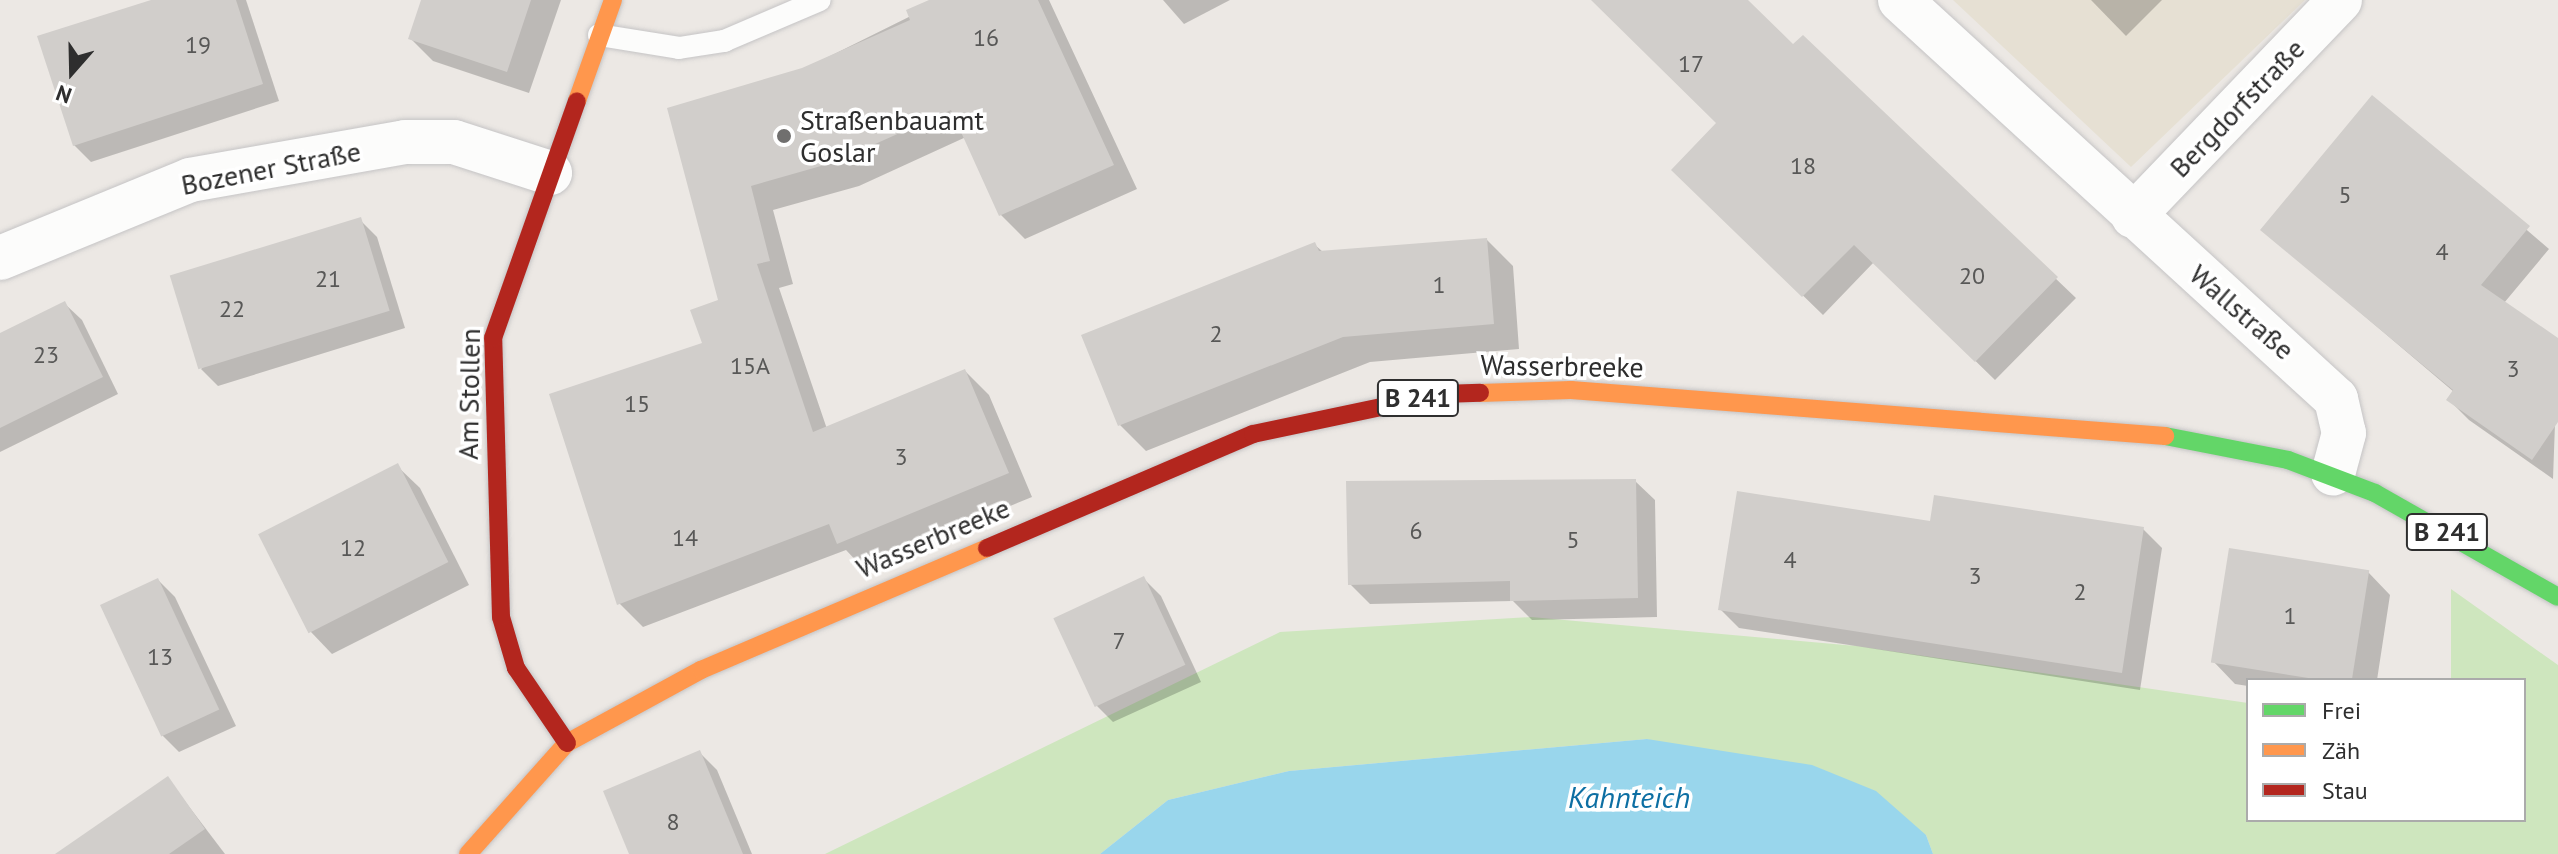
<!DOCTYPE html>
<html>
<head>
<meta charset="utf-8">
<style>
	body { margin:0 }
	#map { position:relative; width:2558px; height:854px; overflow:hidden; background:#ece8e4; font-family:"PT Sans",sans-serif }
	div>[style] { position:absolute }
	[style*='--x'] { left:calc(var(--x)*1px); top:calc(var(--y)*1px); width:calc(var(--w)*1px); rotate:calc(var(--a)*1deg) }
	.education>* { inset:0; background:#e6e0d3 }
	.green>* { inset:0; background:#cee6be }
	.water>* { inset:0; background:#99d6ec }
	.shadow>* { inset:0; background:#0003 }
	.building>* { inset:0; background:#d1cecb; transform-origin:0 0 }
	.roads { filter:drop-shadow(0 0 2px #c5c4c5) drop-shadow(0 0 2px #c5c4c5) }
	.lane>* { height:22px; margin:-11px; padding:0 11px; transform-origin:11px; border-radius:11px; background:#fcfcfb }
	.street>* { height:44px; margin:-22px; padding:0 22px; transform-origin:22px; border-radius:22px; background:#fcfcfb }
	.fast>* { height:18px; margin:-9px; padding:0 9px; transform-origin:9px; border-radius:9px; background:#63d668 }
	.slow>* { height:18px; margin:-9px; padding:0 9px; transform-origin:9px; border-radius:9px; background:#ff974d }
	.jam>* { height:18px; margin:-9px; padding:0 9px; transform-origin:9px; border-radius:9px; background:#b3261e }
	.dots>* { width:22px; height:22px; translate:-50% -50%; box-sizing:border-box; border:4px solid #fff; border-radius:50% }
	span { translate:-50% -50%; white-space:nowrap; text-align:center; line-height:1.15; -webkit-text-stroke:7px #fff; paint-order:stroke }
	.number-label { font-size:24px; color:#585857 }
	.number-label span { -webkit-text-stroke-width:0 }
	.shield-label span { padding:2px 6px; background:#fff; border:2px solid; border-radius:6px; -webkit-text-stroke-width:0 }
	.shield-label { font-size:26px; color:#2e2e2e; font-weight:700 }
	.street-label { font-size:28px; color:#2e2e2e }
	.poi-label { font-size:28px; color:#2e2e2e }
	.left { translate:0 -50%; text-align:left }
	.water-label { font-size:30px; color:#0d6fa3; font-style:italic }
	.legend { position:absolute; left:2246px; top:678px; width:280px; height:144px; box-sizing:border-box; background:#fff; border:2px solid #ababab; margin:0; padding:10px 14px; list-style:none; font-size:24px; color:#2e2e2e }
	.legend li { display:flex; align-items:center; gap:16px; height:40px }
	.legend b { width:40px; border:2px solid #ababab }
	.north { position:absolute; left:32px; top:32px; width:80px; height:80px; -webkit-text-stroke:6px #fff; paint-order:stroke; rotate:200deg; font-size:22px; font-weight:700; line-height:32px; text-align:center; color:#2e2e2e }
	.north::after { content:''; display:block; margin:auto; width:28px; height:36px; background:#2e2e2e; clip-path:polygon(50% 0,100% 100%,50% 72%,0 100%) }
</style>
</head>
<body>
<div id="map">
	<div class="education">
		<div style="clip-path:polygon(1953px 0,2305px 0,2131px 167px)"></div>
	</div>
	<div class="green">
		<div style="clip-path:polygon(2451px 589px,2558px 665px,2558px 854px,1933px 854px,1926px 835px,1647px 739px,1289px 771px,1168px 800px,1100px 854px,825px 854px,1280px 632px,1531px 617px,1856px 646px,2248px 703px,2248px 820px,2524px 820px,2524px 680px,2451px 680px)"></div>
	</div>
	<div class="water">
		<div style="clip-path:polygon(1647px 739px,1812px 765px,1876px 791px,1926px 835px,1933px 854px,1100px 854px,1168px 800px,1289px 771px)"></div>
	</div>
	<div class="shadow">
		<div style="clip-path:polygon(157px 0,246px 0,279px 101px,91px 162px,74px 145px)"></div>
		<div style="clip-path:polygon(423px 0,561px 0,529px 93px,433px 61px,410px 38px)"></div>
		<div style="clip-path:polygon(943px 0,1049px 0,1137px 189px,1025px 239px,1001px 215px,966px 137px,859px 186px,773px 210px,793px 284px,779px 288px,827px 429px,965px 371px,989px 395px,1032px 497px,862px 567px,846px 550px,643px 627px,619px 603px,721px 302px,669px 109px,802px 70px)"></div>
		<div style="clip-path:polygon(1163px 0,1230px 0,1184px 24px)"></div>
		<div style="clip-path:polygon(1593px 0,1745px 0,1793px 47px,1803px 37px,2076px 298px,1995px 380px,1874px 262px,1823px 315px,1674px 170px,1719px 123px)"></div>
		<div style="clip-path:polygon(2091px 0,2162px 0,2126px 36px)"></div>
		<div style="clip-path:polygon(2373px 98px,2549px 249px,2504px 303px,2558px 341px,2553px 479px,2469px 420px,2448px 399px,2454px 392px,2263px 230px)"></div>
		<div style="clip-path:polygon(360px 220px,377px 237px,405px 328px,218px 386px,201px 369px)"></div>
		<div style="clip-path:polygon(1487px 240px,1513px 266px,1519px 349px,1370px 362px,1146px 451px,1120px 425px,1315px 245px,1323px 252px)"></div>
		<div style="clip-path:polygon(65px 304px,82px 320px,118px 394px,0 452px,0 335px)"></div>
		<div style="clip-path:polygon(397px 466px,420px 488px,469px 585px,332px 654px,310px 631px,261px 534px)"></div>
		<div style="clip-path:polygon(1635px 481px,1655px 500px,1657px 617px,1532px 620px,1513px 601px,1370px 604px,1350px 584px)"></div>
		<div style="clip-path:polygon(1931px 524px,2143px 529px,2162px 548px,2140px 690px,1739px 628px,1720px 609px)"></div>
		<div style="clip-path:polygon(2368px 572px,2390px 595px,2377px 680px,2248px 680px,2248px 686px,2235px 684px,2213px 661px)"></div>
		<div style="clip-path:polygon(1144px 579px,1161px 596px,1201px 682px,1113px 722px,1096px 705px)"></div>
		<div style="clip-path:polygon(158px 580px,175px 597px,236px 726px,179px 752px,162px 735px)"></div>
		<div style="clip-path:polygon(700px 753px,717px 770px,752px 854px,631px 854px)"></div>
		<div style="clip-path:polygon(168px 779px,225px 854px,58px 854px)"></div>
	</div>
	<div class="building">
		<div style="clip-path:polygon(151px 0,236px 0,263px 84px,73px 146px,37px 36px)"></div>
		<div style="clip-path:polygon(421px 0,531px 0,507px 72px,408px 39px)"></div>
		<div style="clip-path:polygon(929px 0,1038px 0,1114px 165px,999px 216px,951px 110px,835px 162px,751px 186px,770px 261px,757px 264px,813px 432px,965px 369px,1009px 473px,837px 544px,829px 524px,617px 605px,549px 394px,702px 343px,690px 310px,718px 300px,667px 108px,802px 68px,910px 20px,906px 10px)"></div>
		<div style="clip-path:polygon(1591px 0,1748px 0,1793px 44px,1803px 35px,2058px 277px,1975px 362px,1854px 245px,1802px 297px,1671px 170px,1716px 123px)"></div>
		<div style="clip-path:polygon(2372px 95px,2530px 226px,2481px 285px,2558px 338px,2558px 422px,2532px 460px,2446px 400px,2453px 390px,2260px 230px)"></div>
		<div style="left:361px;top:217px;width:98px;height:200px;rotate:73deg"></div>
		<div style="clip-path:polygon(1487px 238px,1494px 324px,1343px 337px,1118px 426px,1081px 335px,1315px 242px,1319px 251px)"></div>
		<div style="clip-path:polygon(65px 301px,103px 377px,0 428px,0 333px)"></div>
		<div style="left:398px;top:463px;width:111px;height:157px;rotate:63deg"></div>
		<div style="clip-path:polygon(1636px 479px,1638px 598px,1510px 601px,1510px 581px,1348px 585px,1346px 481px)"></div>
		<div style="clip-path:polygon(1737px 491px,1930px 521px,1934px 495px,2144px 527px,2122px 673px,1718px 610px)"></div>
		<div style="left:2229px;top:548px;width:142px;height:116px;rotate:9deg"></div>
		<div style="left:1144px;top:576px;width:98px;height:100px;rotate:65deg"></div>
		<div style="left:158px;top:578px;width:145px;height:64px;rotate:65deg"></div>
		<div style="clip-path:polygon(700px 750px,743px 854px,629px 854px,603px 791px)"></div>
		<div style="clip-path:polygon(168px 776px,205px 829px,169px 854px,55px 854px)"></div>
	</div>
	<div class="roads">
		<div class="lane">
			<div style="--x:599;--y:35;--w:81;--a:9.2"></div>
			<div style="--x:679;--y:48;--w:46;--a:-8.8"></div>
			<div style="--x:724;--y:41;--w:104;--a:-23.1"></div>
		</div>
		<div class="street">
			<div style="--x:1900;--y:0;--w:591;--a:42.46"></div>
			<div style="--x:2336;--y:399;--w:35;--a:77"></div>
			<div style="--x:2344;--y:433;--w:42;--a:105"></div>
			<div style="--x:2133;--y:216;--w:299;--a:-46.2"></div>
			<div style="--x:0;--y:258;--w:205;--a:-22.3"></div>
			<div style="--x:190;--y:180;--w:218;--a:-10"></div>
			<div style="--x:405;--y:142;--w:49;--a:0"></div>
			<div style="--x:454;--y:142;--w:101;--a:17.9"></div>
		</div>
		<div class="fast">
			<div style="--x:2165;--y:436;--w:125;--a:11"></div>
			<div style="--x:2288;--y:460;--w:93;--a:20.8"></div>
			<div style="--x:2375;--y:493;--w:210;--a:29.6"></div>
		</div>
		<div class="slow">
			<div style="--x:577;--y:101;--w:107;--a:-70.4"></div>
			<div style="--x:1480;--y:393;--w:91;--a:-1.9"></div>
			<div style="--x:1571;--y:390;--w:596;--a:4.43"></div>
			<div style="--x:468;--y:854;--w:149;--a:-48.3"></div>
			<div style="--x:567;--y:743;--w:153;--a:-28.6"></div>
			<div style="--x:701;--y:670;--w:311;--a:-23.1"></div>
		</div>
		<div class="jam">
			<div style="--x:987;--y:548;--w:289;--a:-23.2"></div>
			<div style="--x:1253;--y:434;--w:193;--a:-11.9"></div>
			<div style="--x:1442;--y:394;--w:38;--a:-2"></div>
			<div style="--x:567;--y:743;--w:91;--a:-124.2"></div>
			<div style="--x:516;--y:668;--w:53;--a:-106.4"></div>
			<div style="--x:501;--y:617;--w:279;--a:-91.6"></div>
			<div style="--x:493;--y:338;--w:251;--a:-70.5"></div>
		</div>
	</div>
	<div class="dots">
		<div style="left:784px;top:136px;background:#706f6e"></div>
	</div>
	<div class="number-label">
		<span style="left:986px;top:38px">16</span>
		<span style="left:198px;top:45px">19</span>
		<span style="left:1691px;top:64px">17</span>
		<span style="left:1803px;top:166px">18</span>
		<span style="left:2345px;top:195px">5</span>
		<span style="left:2442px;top:252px">4</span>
		<span style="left:1972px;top:276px">20</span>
		<span style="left:328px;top:279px">21</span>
		<span style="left:1439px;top:285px">1</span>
		<span style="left:232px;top:309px">22</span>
		<span style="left:1216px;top:334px">2</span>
		<span style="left:46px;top:355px">23</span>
		<span style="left:750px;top:366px">15A</span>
		<span style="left:2513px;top:369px">3</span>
		<span style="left:637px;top:404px">15</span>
		<span style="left:901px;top:457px">3</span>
		<span style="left:1416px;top:531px">6</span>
		<span style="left:685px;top:538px">14</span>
		<span style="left:1573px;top:540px">5</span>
		<span style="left:353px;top:548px">12</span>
		<span style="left:1790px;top:560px">4</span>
		<span style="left:1975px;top:576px">3</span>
		<span style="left:2080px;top:592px">2</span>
		<span style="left:2290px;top:616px">1</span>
		<span style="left:1119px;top:641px">7</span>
		<span style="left:160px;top:657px">13</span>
		<span style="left:673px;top:822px">8</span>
	</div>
	<div class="shield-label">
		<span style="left:1418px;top:398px">B 241</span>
		<span style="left:2447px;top:532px">B 241</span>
	</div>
	<div class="street-label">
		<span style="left:2237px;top:108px;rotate:-46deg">Bergdorfstraße</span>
		<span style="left:271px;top:168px;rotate:-11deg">Bozener Straße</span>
		<span style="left:2242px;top:312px;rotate:41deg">Wallstraße</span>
		<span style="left:1562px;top:366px;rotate:1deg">Wasserbreeke</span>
		<span style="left:469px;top:394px;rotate:-89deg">Am Stollen</span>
		<span style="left:933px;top:538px;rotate:-23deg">Wasserbreeke</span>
	</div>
	<div class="poi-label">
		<span class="left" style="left:800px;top:136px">Straßenbauamt<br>Goslar</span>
	</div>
	<div class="water-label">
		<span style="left:1629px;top:797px">Kahnteich</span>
	</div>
	<ul class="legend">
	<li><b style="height:10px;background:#63d668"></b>Frei</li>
	<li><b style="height:10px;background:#ff974d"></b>Zäh</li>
	<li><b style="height:10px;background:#b3261e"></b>Stau</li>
	</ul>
	<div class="north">N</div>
</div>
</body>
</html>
